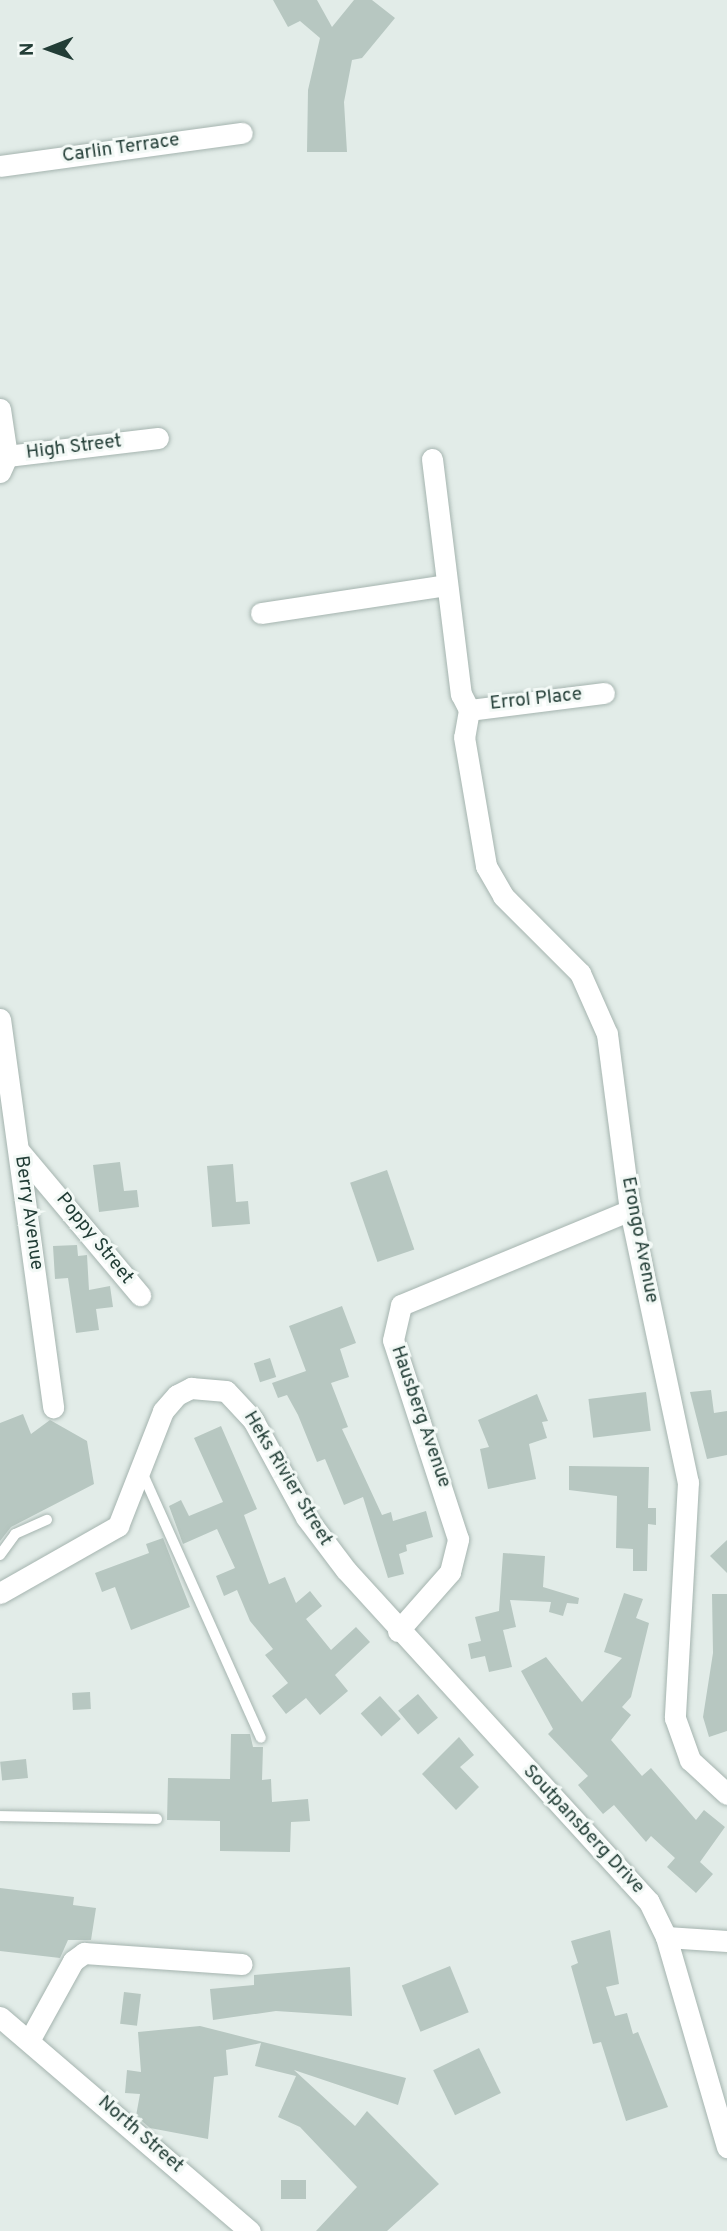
<!DOCTYPE html>
<html>
<head>
<meta charset="utf-8">
<style>
	body { margin:0 }
	#map { position:relative; width:727px; height:2231px; overflow:hidden; background:#e2ece8; font-family:Overpass,sans-serif }
	div>[style] { position:absolute }
	[style*='--x'] { left:calc(var(--x)*1px); top:calc(var(--y)*1px); width:calc(var(--w)*1px); rotate:calc(var(--a)*1deg) }
	.building>* { inset:0; background:#b7c7c1; transform-origin:0 0 }
	.roads { filter:drop-shadow(0 0 2px #a5b4af) drop-shadow(0 0 2px #a5b4af) }
	.lane>* { height:10px; margin:-5px; padding:0 5px; transform-origin:5px; border-radius:5px; background:#fff }
	.street>* { height:21px; margin:-10.5px; padding:0 10.5px; transform-origin:10.5px; border-radius:10.5px; background:#fff }
	span { translate:-50% -50%; white-space:nowrap; text-align:center; line-height:1.15; -webkit-text-stroke:6px #f3f9f6; paint-order:stroke }
	.street-label { font-size:19px; color:#223d36 }
	.north { position:absolute; left:14px; top:14px; width:70px; height:70px; -webkit-text-stroke:5px #f3f9f6; paint-order:stroke; rotate:269deg; font-size:19px; font-weight:700; line-height:28px; text-align:center; color:#223d36 }
	.north::after { content:''; display:block; margin:auto; width:24px; height:32px; background:#223d36; clip-path:polygon(50% 0,100% 100%,50% 72%,0 100%) }
</style>
</head>
<body>
<div id="map">
	<div class="building">
		<div style="clip-path:polygon(273px 0,317px 0,332px 27px,354px 0,372px 0,395px 18px,362px 58px,352px 60px,344px 102px,347px 152px,307px 152px,308px 90px,320px 38px,300px 21px,288px 27px)"></div>
		<div style="clip-path:polygon(120px 1162px,124px 1191px,137px 1190px,139px 1207px,99px 1212px,93px 1165px)"></div>
		<div style="clip-path:polygon(233px 1164px,236px 1202px,248px 1201px,250px 1224px,212px 1227px,207px 1166px)"></div>
		<div style="left:387px;top:1170px;width:84px;height:39px;rotate:71deg"></div>
		<div style="clip-path:polygon(77px 1245px,78px 1256px,87px 1255px,89px 1290px,110px 1286px,113px 1307px,96px 1309px,99px 1330px,76px 1333px,68px 1278px,55px 1279px,53px 1246px)"></div>
		<div style="clip-path:polygon(342px 1306px,356px 1343px,340px 1349px,349px 1377px,331px 1383px,348px 1427px,342px 1429px,382px 1515px,391px 1512px,393px 1521px,426px 1511px,433px 1537px,406px 1545px,407px 1551px,399px 1554px,404px 1574px,388px 1578px,363px 1497px,344px 1505px,325px 1459px,317px 1462px,298px 1415px,287px 1395px,278px 1398px,272px 1383px,306px 1371px,289px 1326px)"></div>
		<div style="left:270px;top:1358px;width:20px;height:17px;rotate:72deg"></div>
		<div style="clip-path:polygon(711px 1390px,714px 1413px,727px 1411px,727px 1455px,707px 1459px,690px 1392px)"></div>
		<div style="left:646px;top:1392px;width:39px;height:58px;rotate:83deg"></div>
		<div style="clip-path:polygon(537px 1394px,548px 1421px,542px 1422px,547px 1438px,529px 1444px,536px 1479px,488px 1489px,480px 1449px,489px 1447px,478px 1420px)"></div>
		<div style="clip-path:polygon(23px 1414px,31px 1434px,50px 1420px,87px 1441px,94px 1484px,11px 1527px,0 1541px,0 1423px)"></div>
		<div style="clip-path:polygon(221px 1426px,257px 1509px,244px 1515px,269px 1584px,285px 1577px,296px 1603px,310px 1591px,322px 1606px,306px 1619px,331px 1650px,356px 1627px,370px 1642px,335px 1675px,348px 1691px,320px 1715px,306px 1698px,286px 1714px,272px 1696px,288px 1683px,265px 1655px,273px 1649px,250px 1621px,237px 1590px,224px 1596px,216px 1576px,235px 1568px,217px 1529px,183px 1544px,169px 1506px,181px 1500px,189px 1516px,223px 1502px,194px 1438px)"></div>
		<div style="clip-path:polygon(569px 1466px,649px 1467px,648px 1508px,656px 1508px,656px 1525px,648px 1524px,647px 1571px,633px 1571px,633px 1549px,616px 1548px,617px 1496px,569px 1490px)"></div>
		<div style="clip-path:polygon(163px 1538px,190px 1607px,131px 1630px,115px 1587px,102px 1592px,95px 1573px,149px 1553px,146px 1544px)"></div>
		<div style="clip-path:polygon(727px 1540px,727px 1573px,710px 1556px)"></div>
		<div style="clip-path:polygon(503px 1553px,545px 1556px,543px 1587px,579px 1598px,578px 1604px,567px 1603px,563px 1616px,549px 1612px,551px 1602px,510px 1600px,516px 1627px,503px 1630px,512px 1667px,489px 1672px,485px 1656px,471px 1659px,468px 1644px,481px 1641px,475px 1617px,499px 1611px)"></div>
		<div style="clip-path:polygon(624px 1593px,643px 1599px,636px 1618px,649px 1623px,631px 1697px,622px 1707px,631px 1715px,611px 1740px,642px 1776px,651px 1768px,696px 1820px,704px 1810px,725px 1827px,700px 1862px,713px 1874px,696px 1893px,667px 1867px,675px 1858px,651px 1836px,646px 1842px,614px 1805px,603px 1814px,578px 1785px,588px 1776px,548px 1734px,553px 1729px,521px 1671px,546px 1657px,582px 1702px,622px 1658px,604px 1652px)"></div>
		<div style="clip-path:polygon(712px 1594px,727px 1594px,727px 1731px,709px 1737px,703px 1717px,713px 1653px)"></div>
		<div style="left:90px;top:1692px;width:17px;height:18px;rotate:87deg"></div>
		<div style="left:418px;top:1694px;width:31px;height:26px;rotate:50deg"></div>
		<div style="left:380px;top:1696px;width:31px;height:26px;rotate:48deg"></div>
		<div style="clip-path:polygon(231px 1734px,250px 1734px,253px 1747px,263px 1747px,262px 1780px,271px 1779px,272px 1802px,308px 1799px,310px 1821px,291px 1822px,290px 1852px,220px 1851px,220px 1821px,167px 1820px,168px 1778px,230px 1779px)"></div>
		<div style="clip-path:polygon(459px 1737px,474px 1755px,460px 1767px,479px 1787px,456px 1810px,422px 1774px)"></div>
		<div style="left:26px;top:1759px;width:19px;height:26px;rotate:84deg"></div>
		<div style="clip-path:polygon(0 1888px,74px 1897px,73px 1905px,96px 1908px,91px 1940px,68px 1940px,60px 1958px,0 1951px)"></div>
		<div style="clip-path:polygon(610px 1930px,619px 1984px,606px 1987px,615px 2016px,627px 2013px,633px 2034px,638px 2032px,668px 2107px,626px 2121px,601px 2042px,593px 2044px,571px 1966px,578px 1963px,571px 1941px)"></div>
		<div style="left:450px;top:1966px;width:50px;height:52px;rotate:68deg"></div>
		<div style="clip-path:polygon(350px 1967px,352px 2016px,276px 2011px,213px 2020px,210px 1989px,254px 1985px,254px 1975px)"></div>
		<div style="left:124px;top:1992px;width:17px;height:32px;rotate:7deg"></div>
		<div style="clip-path:polygon(200px 2026px,406px 2078px,398px 2105px,294px 2070px,355px 2126px,367px 2111px,439px 2184px,387px 2231px,316px 2231px,357px 2187px,300px 2127px,278px 2117px,296px 2076px,255px 2066px,261px 2043px,226px 2050px,228px 2075px,214px 2077px,208px 2139px,150px 2128px,136px 2116px,140px 2094px,125px 2093px,127px 2070px,141px 2072px,138px 2032px)"></div>
		<div style="left:479px;top:2048px;width:50px;height:51px;rotate:64deg"></div>
		<div style="left:281px;top:2180px;width:25px;height:19px"></div>
	</div>
	<div class="roads">
		<div class="lane">
			<div style="--x:142;--y:1472;--w:291;--a:65.9"></div>
			<div style="--x:0;--y:1555;--w:26;--a:-54"></div>
			<div style="--x:15;--y:1534;--w:35;--a:-24"></div>
			<div style="--x:0;--y:1816;--w:157;--a:1.1"></div>
		</div>
		<div class="street">
			<div style="--x:0;--y:166;--w:244;--a:-7.8"></div>
			<div style="--x:0;--y:409;--w:48;--a:81.5"></div>
			<div style="--x:432;--y:459;--w:237;--a:83"></div>
			<div style="--x:461;--y:694;--w:18;--a:63"></div>
			<div style="--x:0;--y:472;--w:17;--a:-66"></div>
			<div style="--x:7;--y:456;--w:152;--a:-6.8"></div>
			<div style="--x:261;--y:613;--w:188;--a:-8.6"></div>
			<div style="--x:469;--y:710;--w:27;--a:100"></div>
			<div style="--x:464;--y:737;--w:131;--a:80.3"></div>
			<div style="--x:486;--y:866;--w:34;--a:60"></div>
			<div style="--x:503;--y:896;--w:109;--a:45"></div>
			<div style="--x:580;--y:973;--w:67;--a:66.1"></div>
			<div style="--x:607;--y:1034;--w:177;--a:82.6"></div>
			<div style="--x:630;--y:1210;--w:278;--a:78"></div>
			<div style="--x:688;--y:1482;--w:236;--a:93.2"></div>
			<div style="--x:675;--y:1718;--w:45;--a:70.3"></div>
			<div style="--x:690;--y:1760;--w:50;--a:42.6"></div>
			<div style="--x:469;--y:710;--w:136;--a:-7.2"></div>
			<div style="--x:0;--y:1019;--w:392;--a:82.2"></div>
			<div style="--x:20;--y:1152;--w:187;--a:50"></div>
			<div style="--x:0;--y:1593;--w:136;--a:-29.6"></div>
			<div style="--x:118;--y:1526;--w:123;--a:-68.6"></div>
			<div style="--x:163;--y:1411;--w:21;--a:-49"></div>
			<div style="--x:177;--y:1395;--w:16;--a:-27"></div>
			<div style="--x:191;--y:1388;--w:35;--a:5"></div>
			<div style="--x:226;--y:1391;--w:40;--a:47"></div>
			<div style="--x:253;--y:1420;--w:111;--a:61.3"></div>
			<div style="--x:306;--y:1517;--w:66;--a:53"></div>
			<div style="--x:346;--y:1570;--w:449;--a:47.6"></div>
			<div style="--x:649;--y:1902;--w:39;--a:64"></div>
			<div style="--x:666;--y:1937;--w:219;--a:73.8"></div>
			<div style="--x:398;--y:1631;--w:79;--a:-48.6"></div>
			<div style="--x:450;--y:1572;--w:34;--a:-76"></div>
			<div style="--x:458;--y:1539;--w:209;--a:-108.1"></div>
			<div style="--x:393;--y:1340;--w:36;--a:-77"></div>
			<div style="--x:401;--y:1305;--w:248;--a:-22.5"></div>
			<div style="--x:666;--y:1937;--w:61;--a:3.8"></div>
			<div style="--x:0;--y:2017;--w:329;--a:40.6"></div>
			<div style="--x:30;--y:2039;--w:89;--a:-61.1"></div>
			<div style="--x:73;--y:1961;--w:14;--a:-36"></div>
			<div style="--x:84;--y:1953;--w:158;--a:4"></div>
		</div>
	</div>
	<div class="street-label">
		<span style="left:121px;top:149px;rotate:-8deg">Carlin Terrace</span>
		<span style="left:74px;top:448px;rotate:-7deg">High Street</span>
		<span style="left:536px;top:700px;rotate:-6deg">Errol Place</span>
		<span style="left:28px;top:1213px;rotate:82deg">Berry Avenue</span>
		<span style="left:94px;top:1239px;rotate:51deg">Poppy Street</span>
		<span style="left:639px;top:1240px;rotate:79deg">Erongo Avenue</span>
		<span style="left:420px;top:1417px;rotate:71deg">Hausberg Avenue</span>
		<span style="left:287px;top:1479px;rotate:59deg">Heks Rivier Street</span>
		<span style="left:583px;top:1830px;rotate:47deg">Soutpansberg Drive</span>
		<span style="left:140px;top:2135px;rotate:41deg">North Street</span>
	</div>
	<div class="north">N</div>
</div>
</body>
</html>
